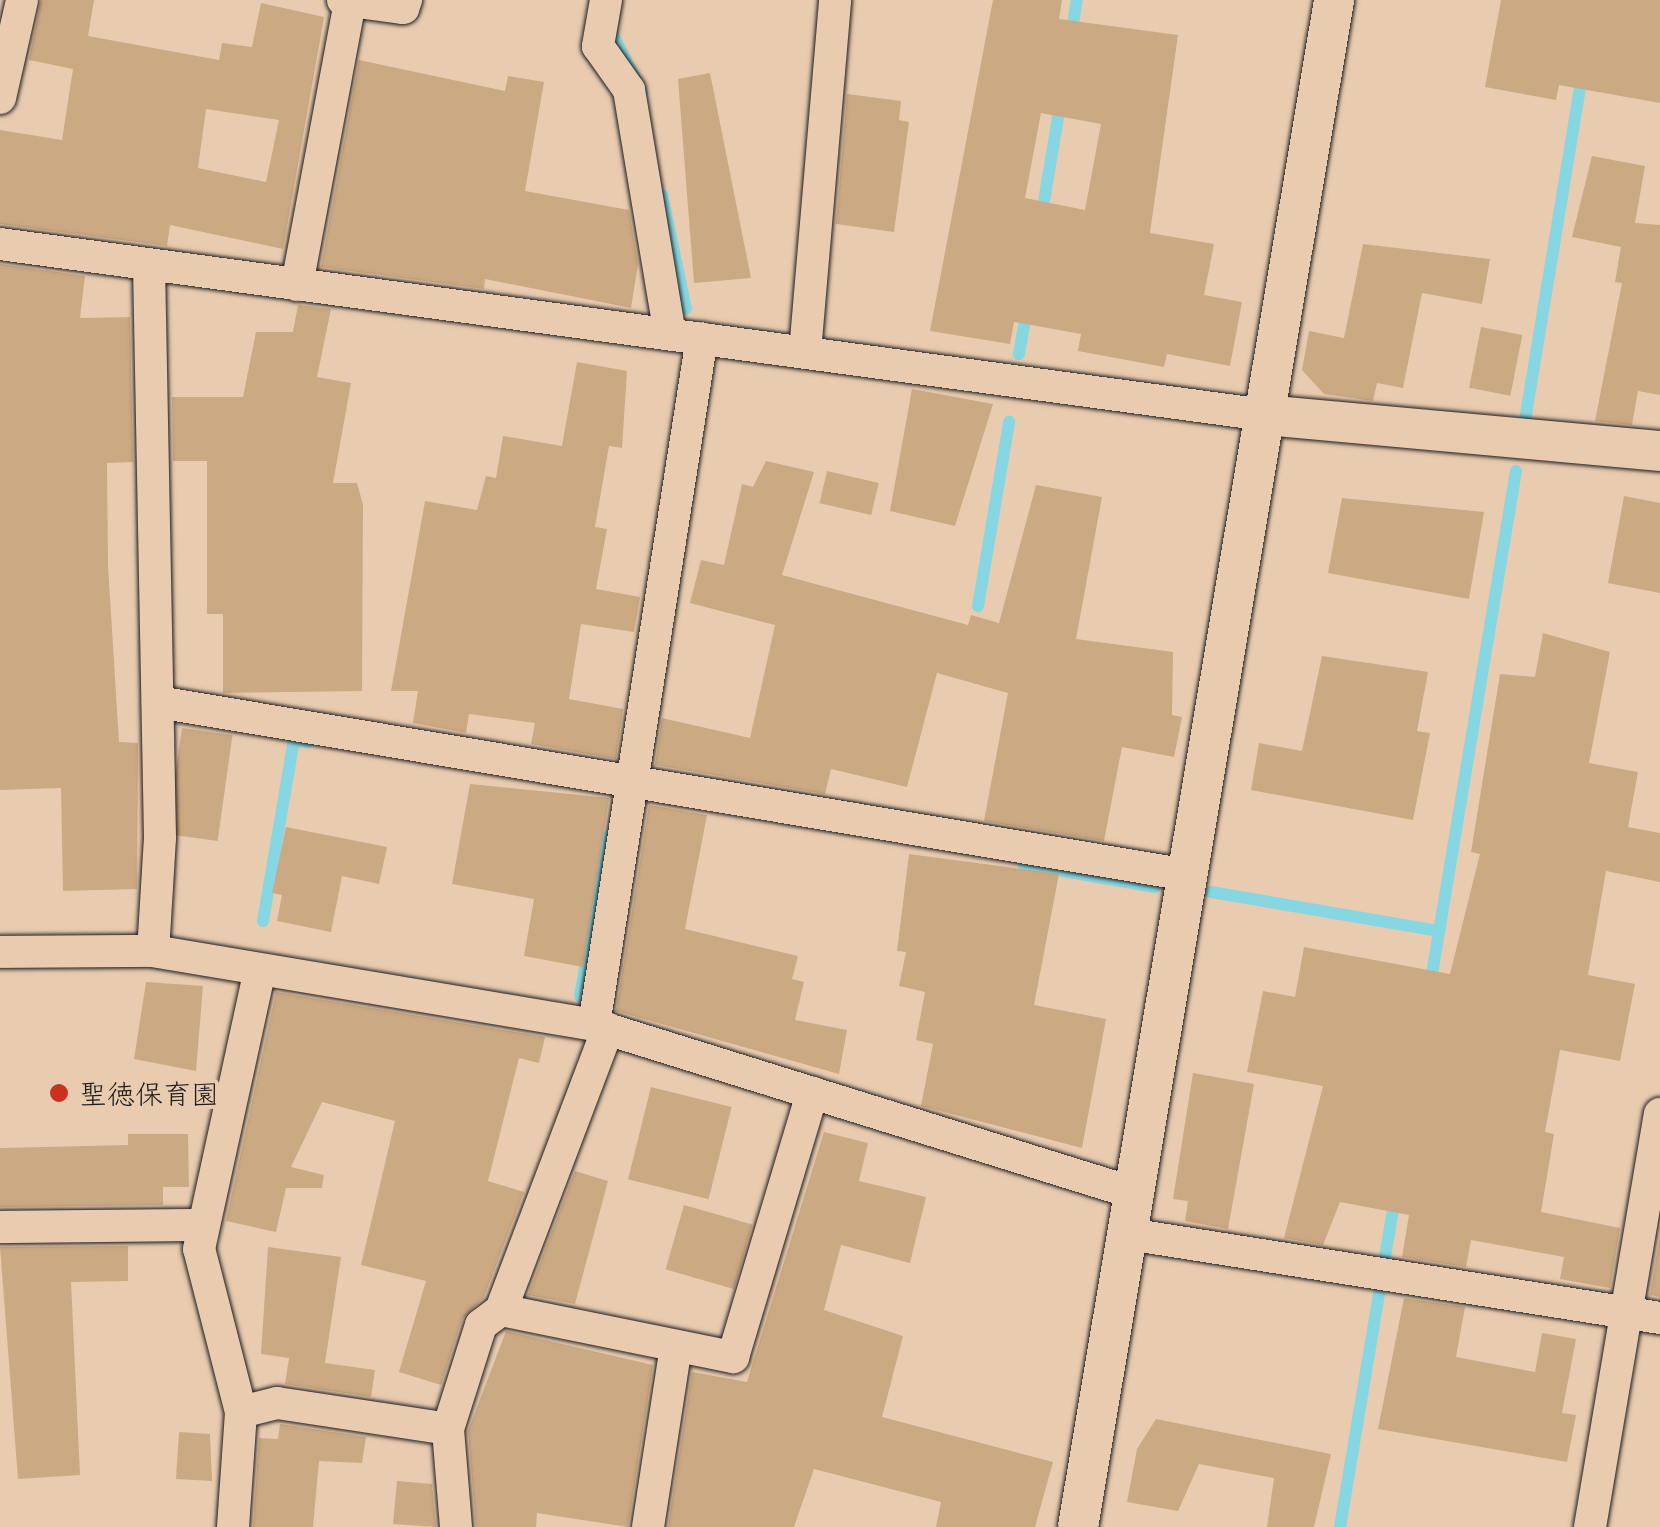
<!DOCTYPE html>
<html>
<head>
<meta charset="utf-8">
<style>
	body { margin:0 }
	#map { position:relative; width:1660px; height:1527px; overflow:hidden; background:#e9ccb0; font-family:Mali,"Klee One",sans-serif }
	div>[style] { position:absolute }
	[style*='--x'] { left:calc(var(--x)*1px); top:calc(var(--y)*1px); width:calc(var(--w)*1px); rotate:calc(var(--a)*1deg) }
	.stream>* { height:12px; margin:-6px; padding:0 6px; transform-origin:6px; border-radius:6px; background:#86d7e1 }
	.building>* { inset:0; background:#cba983; transform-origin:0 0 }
	.roads { filter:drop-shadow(0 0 2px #1c1c1c) drop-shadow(0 0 2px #1c1c1c) }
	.minor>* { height:32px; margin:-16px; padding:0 16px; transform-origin:16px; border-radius:16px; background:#e9ccb0 }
	.tertiary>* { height:40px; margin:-20px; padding:0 20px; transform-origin:20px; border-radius:20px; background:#e9ccb0 }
	.dots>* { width:28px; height:28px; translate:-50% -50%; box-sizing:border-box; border:5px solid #e9ccb0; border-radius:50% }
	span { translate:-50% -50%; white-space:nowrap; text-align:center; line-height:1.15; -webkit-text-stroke:8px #e9ccb0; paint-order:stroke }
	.poi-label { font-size:28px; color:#1c1c1c }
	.left { translate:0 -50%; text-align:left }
</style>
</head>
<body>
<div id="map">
	<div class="stream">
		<div style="--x:609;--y:27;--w:73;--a:63.1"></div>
		<div style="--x:1071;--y:36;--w:36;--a:-81"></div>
		<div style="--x:662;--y:195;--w:116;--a:78.1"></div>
		<div style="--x:1041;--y:219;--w:121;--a:-80.5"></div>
		<div style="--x:1019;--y:354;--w:47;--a:-80.1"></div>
		<div style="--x:1524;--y:426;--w:355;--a:-80.6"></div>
		<div style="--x:978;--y:606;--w:187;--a:-80.4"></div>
		<div style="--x:1023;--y:864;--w:134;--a:9.9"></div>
		<div style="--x:1211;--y:892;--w:232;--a:9.7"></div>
		<div style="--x:263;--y:921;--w:184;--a:-80.3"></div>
		<div style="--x:294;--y:740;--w:14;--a:8"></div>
		<div style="--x:1430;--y:986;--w:522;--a:-80.52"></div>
		<div style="--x:580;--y:996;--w:162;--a:-80.1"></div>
		<div style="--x:1384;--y:1263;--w:66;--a:-80.4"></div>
		<div style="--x:1340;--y:1527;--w:242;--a:-80.5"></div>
	</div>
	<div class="building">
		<div style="clip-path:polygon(evenodd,41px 0,94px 0,88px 36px,219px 60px,222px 43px,252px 47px,261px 3px,324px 17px,283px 249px,170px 225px,167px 246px,0 224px,0 130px,62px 140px,73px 69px,29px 60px,41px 0,206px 109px,279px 120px,266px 182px,198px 168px,206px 109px)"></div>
		<div style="clip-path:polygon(evenodd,993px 0,1062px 0,1059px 19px,1178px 35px,1150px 233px,1214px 244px,1204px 295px,1242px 302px,1230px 366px,1167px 354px,1164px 367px,1078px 351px,1081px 334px,1014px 322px,1010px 344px,930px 331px,993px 0,1041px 113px,1101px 124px,1085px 210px,1025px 198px,1041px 113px)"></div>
		<div style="clip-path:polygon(1501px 0,1660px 0,1660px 103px,1559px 85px,1556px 100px,1485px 87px)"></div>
		<div style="clip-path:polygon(359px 60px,505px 91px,508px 76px,544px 82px,525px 191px,629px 210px,638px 264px,631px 308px,485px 279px,484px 289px,321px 267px)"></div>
		<div style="clip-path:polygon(710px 73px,751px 278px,694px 283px,678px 79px)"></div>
		<div style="clip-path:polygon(847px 94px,901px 101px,899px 120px,909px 122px,894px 232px,836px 224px)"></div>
		<div style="clip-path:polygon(1592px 156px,1645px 166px,1635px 223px,1660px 225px,1660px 395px,1638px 391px,1632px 425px,1595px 421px,1622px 283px,1615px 282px,1621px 247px,1572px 237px)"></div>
		<div style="clip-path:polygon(1363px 244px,1490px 259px,1482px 304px,1422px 293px,1403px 388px,1377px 383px,1373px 401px,1324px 394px,1302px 370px,1309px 331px,1344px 338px)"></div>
		<div style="clip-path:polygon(0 264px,85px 276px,80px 318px,130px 317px,133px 462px,107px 463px,108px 565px,119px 742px,138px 743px,137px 889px,63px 891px,61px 788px,0 790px)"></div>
		<div style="clip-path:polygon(298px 305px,331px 309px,317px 377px,351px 383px,333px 483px,357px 483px,363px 505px,362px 691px,223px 693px,223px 614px,207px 614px,207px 461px,173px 461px,172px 397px,243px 397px,256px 332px,293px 332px)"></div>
		<div style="left:1481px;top:327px;width:42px;height:62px;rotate:11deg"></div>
		<div style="clip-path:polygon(577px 362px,627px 371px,622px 448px,609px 446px,595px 527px,607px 529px,596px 589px,640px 597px,634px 632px,581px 624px,569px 699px,623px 709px,616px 759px,531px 744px,535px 723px,469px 714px,466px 733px,413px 723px,418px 691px,391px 691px,425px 501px,477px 510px,486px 476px,496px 478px,503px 436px,562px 446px)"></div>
		<div style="clip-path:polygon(912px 389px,993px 404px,955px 526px,890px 511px)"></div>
		<div style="clip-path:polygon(766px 461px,814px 472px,782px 575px,968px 625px,971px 615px,999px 623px,1036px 485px,1102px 497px,1076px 639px,1173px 652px,1172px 715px,1182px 717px,1174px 757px,1122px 747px,1104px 841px,984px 821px,1008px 693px,937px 673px,907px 787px,831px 769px,825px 794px,655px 765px,662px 718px,750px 738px,775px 625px,690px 603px,701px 560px,724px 565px,742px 484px,753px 487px)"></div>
		<div style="left:827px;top:471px;width:53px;height:33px;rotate:13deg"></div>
		<div style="clip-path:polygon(1624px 496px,1660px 503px,1660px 593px,1608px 583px)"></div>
		<div style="clip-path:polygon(1342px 498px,1484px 512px,1469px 599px,1328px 573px)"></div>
		<div style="clip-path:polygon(1543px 633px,1610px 652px,1589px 763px,1638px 772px,1628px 827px,1660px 833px,1660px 882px,1606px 871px,1588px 975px,1635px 984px,1620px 1061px,1560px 1050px,1545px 1132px,1554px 1134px,1541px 1212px,1620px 1228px,1610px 1288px,1560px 1279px,1564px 1257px,1471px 1240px,1466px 1267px,1402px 1257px,1409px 1215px,1340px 1202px,1323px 1245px,1284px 1238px,1323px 1086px,1247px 1072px,1263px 991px,1295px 997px,1304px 947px,1450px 974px,1480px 854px,1471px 852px,1500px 674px,1535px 677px)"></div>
		<div style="clip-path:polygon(1322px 656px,1428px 672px,1417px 731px,1430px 733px,1413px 820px,1251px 790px,1259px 743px,1302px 751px)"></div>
		<div style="left:182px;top:728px;width:51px;height:107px;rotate:8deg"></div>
		<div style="clip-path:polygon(470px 784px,609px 798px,583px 967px,524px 956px,534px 899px,452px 884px)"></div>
		<div style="clip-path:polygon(649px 805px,707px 815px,685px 929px,798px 956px,792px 979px,804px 982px,795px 1020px,847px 1030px,839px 1074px,616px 1011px)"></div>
		<div style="clip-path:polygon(286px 827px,387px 847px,379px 884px,342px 876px,331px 932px,277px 921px,282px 895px,272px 893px)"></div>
		<div style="clip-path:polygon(909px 854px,1059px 874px,1034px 1005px,1106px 1019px,1082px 1148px,921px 1106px,933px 1044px,916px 1040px,925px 992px,899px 986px,906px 952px,897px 951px)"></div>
		<div style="clip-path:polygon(146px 982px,203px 986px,196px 1071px,134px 1059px)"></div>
		<div style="clip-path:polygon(276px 992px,545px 1037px,539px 1063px,519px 1058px,488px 1181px,524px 1192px,484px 1297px,462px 1319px,441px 1385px,399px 1372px,426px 1281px,361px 1265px,395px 1121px,322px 1102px,291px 1167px,324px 1175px,322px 1188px,286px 1188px,276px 1232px,226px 1221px)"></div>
		<div style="clip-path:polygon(1193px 1073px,1254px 1084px,1228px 1229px,1185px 1221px,1188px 1201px,1173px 1199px)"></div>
		<div style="left:651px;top:1087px;width:83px;height:95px;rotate:14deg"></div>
		<div style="clip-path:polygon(824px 1132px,868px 1143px,859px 1181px,926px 1197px,910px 1263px,841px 1245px,824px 1310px,903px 1336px,882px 1417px,1053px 1462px,1035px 1527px,936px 1527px,941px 1502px,814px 1469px,794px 1527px,668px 1527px,692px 1372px,747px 1382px)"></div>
		<div style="clip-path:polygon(128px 1134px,188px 1134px,189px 1187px,163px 1187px,163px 1205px,0 1207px,0 1148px,128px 1145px)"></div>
		<div style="clip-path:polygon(575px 1171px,608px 1181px,575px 1304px,528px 1295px)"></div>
		<div style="left:684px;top:1205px;width:71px;height:67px;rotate:16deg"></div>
		<div style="clip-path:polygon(1660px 1235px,1660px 1297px,1650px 1295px)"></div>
		<div style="clip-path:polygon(128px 1246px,128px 1281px,71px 1282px,80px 1475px,18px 1479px,0 1247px)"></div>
		<div style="clip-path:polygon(268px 1247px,341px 1257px,325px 1363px,375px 1370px,371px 1397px,285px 1384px,289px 1358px,261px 1354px)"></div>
		<div style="clip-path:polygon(1404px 1298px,1465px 1307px,1456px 1357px,1535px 1372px,1542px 1333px,1576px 1339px,1562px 1413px,1576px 1415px,1567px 1462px,1378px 1429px)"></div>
		<div style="clip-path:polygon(506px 1331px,653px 1365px,628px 1527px,537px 1513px,536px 1527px,476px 1527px,468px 1431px)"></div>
		<div style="clip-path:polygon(1156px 1419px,1331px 1454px,1314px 1527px,1267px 1527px,1274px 1478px,1199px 1464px,1178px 1511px,1127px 1502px,1137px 1449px)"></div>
		<div style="clip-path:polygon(280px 1424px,366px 1437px,362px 1463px,319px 1461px,313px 1527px,253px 1527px,259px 1438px,278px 1439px)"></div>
		<div style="clip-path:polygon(179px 1432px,210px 1434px,212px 1481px,176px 1479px)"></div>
		<div style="clip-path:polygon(397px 1481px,432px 1484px,436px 1527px,393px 1524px)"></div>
	</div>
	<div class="roads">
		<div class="minor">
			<div style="--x:343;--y:0;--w:61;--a:7.6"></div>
			<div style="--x:403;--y:8;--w:9;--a:-69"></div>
			<div style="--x:606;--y:0;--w:47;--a:99.9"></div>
			<div style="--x:598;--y:46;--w:54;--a:54.8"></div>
			<div style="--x:629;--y:90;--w:247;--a:80.5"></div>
			<div style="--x:0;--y:98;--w:100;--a:-77.3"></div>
			<div style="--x:0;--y:244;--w:1276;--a:7.7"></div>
			<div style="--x:149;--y:265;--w:573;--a:88.9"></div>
			<div style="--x:160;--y:838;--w:113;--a:93.5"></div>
			<div style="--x:297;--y:285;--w:289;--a:-79.4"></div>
			<div style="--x:805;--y:352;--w:353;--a:-85.1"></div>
			<div style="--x:158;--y:702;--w:1043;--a:9.54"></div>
			<div style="--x:0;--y:952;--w:153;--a:-0.4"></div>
			<div style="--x:153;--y:951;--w:447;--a:9.5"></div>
			<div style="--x:594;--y:1025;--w:566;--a:17.28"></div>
			<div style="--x:594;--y:1025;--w:695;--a:-81.07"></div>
			<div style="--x:0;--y:1227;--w:201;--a:-0.6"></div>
			<div style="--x:1128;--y:1234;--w:539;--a:8.97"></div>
			<div style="--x:501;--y:1310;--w:237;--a:11.5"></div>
			<div style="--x:733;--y:1357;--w:276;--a:-73.3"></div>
			<div style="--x:241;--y:1412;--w:37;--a:-14"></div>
			<div style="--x:277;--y:1403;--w:173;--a:8.6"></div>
			<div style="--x:233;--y:1527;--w:115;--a:-86"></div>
			<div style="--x:241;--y:1412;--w:168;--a:-104.4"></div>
			<div style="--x:199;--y:1249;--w:286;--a:-77.7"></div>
			<div style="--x:456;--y:1527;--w:98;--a:-94.7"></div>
			<div style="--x:448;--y:1429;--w:109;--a:-72.4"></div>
			<div style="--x:481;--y:1325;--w:25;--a:-37"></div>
			<div style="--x:501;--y:1310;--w:301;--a:-69.2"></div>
			<div style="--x:648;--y:1527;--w:183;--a:-81.2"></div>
			<div style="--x:1590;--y:1527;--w:419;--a:-80.4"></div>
		</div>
		<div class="tertiary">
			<div style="--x:1264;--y:415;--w:398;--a:5.2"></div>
			<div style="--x:1078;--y:1527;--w:1548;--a:-80.48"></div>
		</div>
	</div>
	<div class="dots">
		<div style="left:59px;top:1093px;background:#c8321e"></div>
	</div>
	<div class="poi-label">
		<span class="left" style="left:79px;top:1093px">聖徳保育園</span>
	</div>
</div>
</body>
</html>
